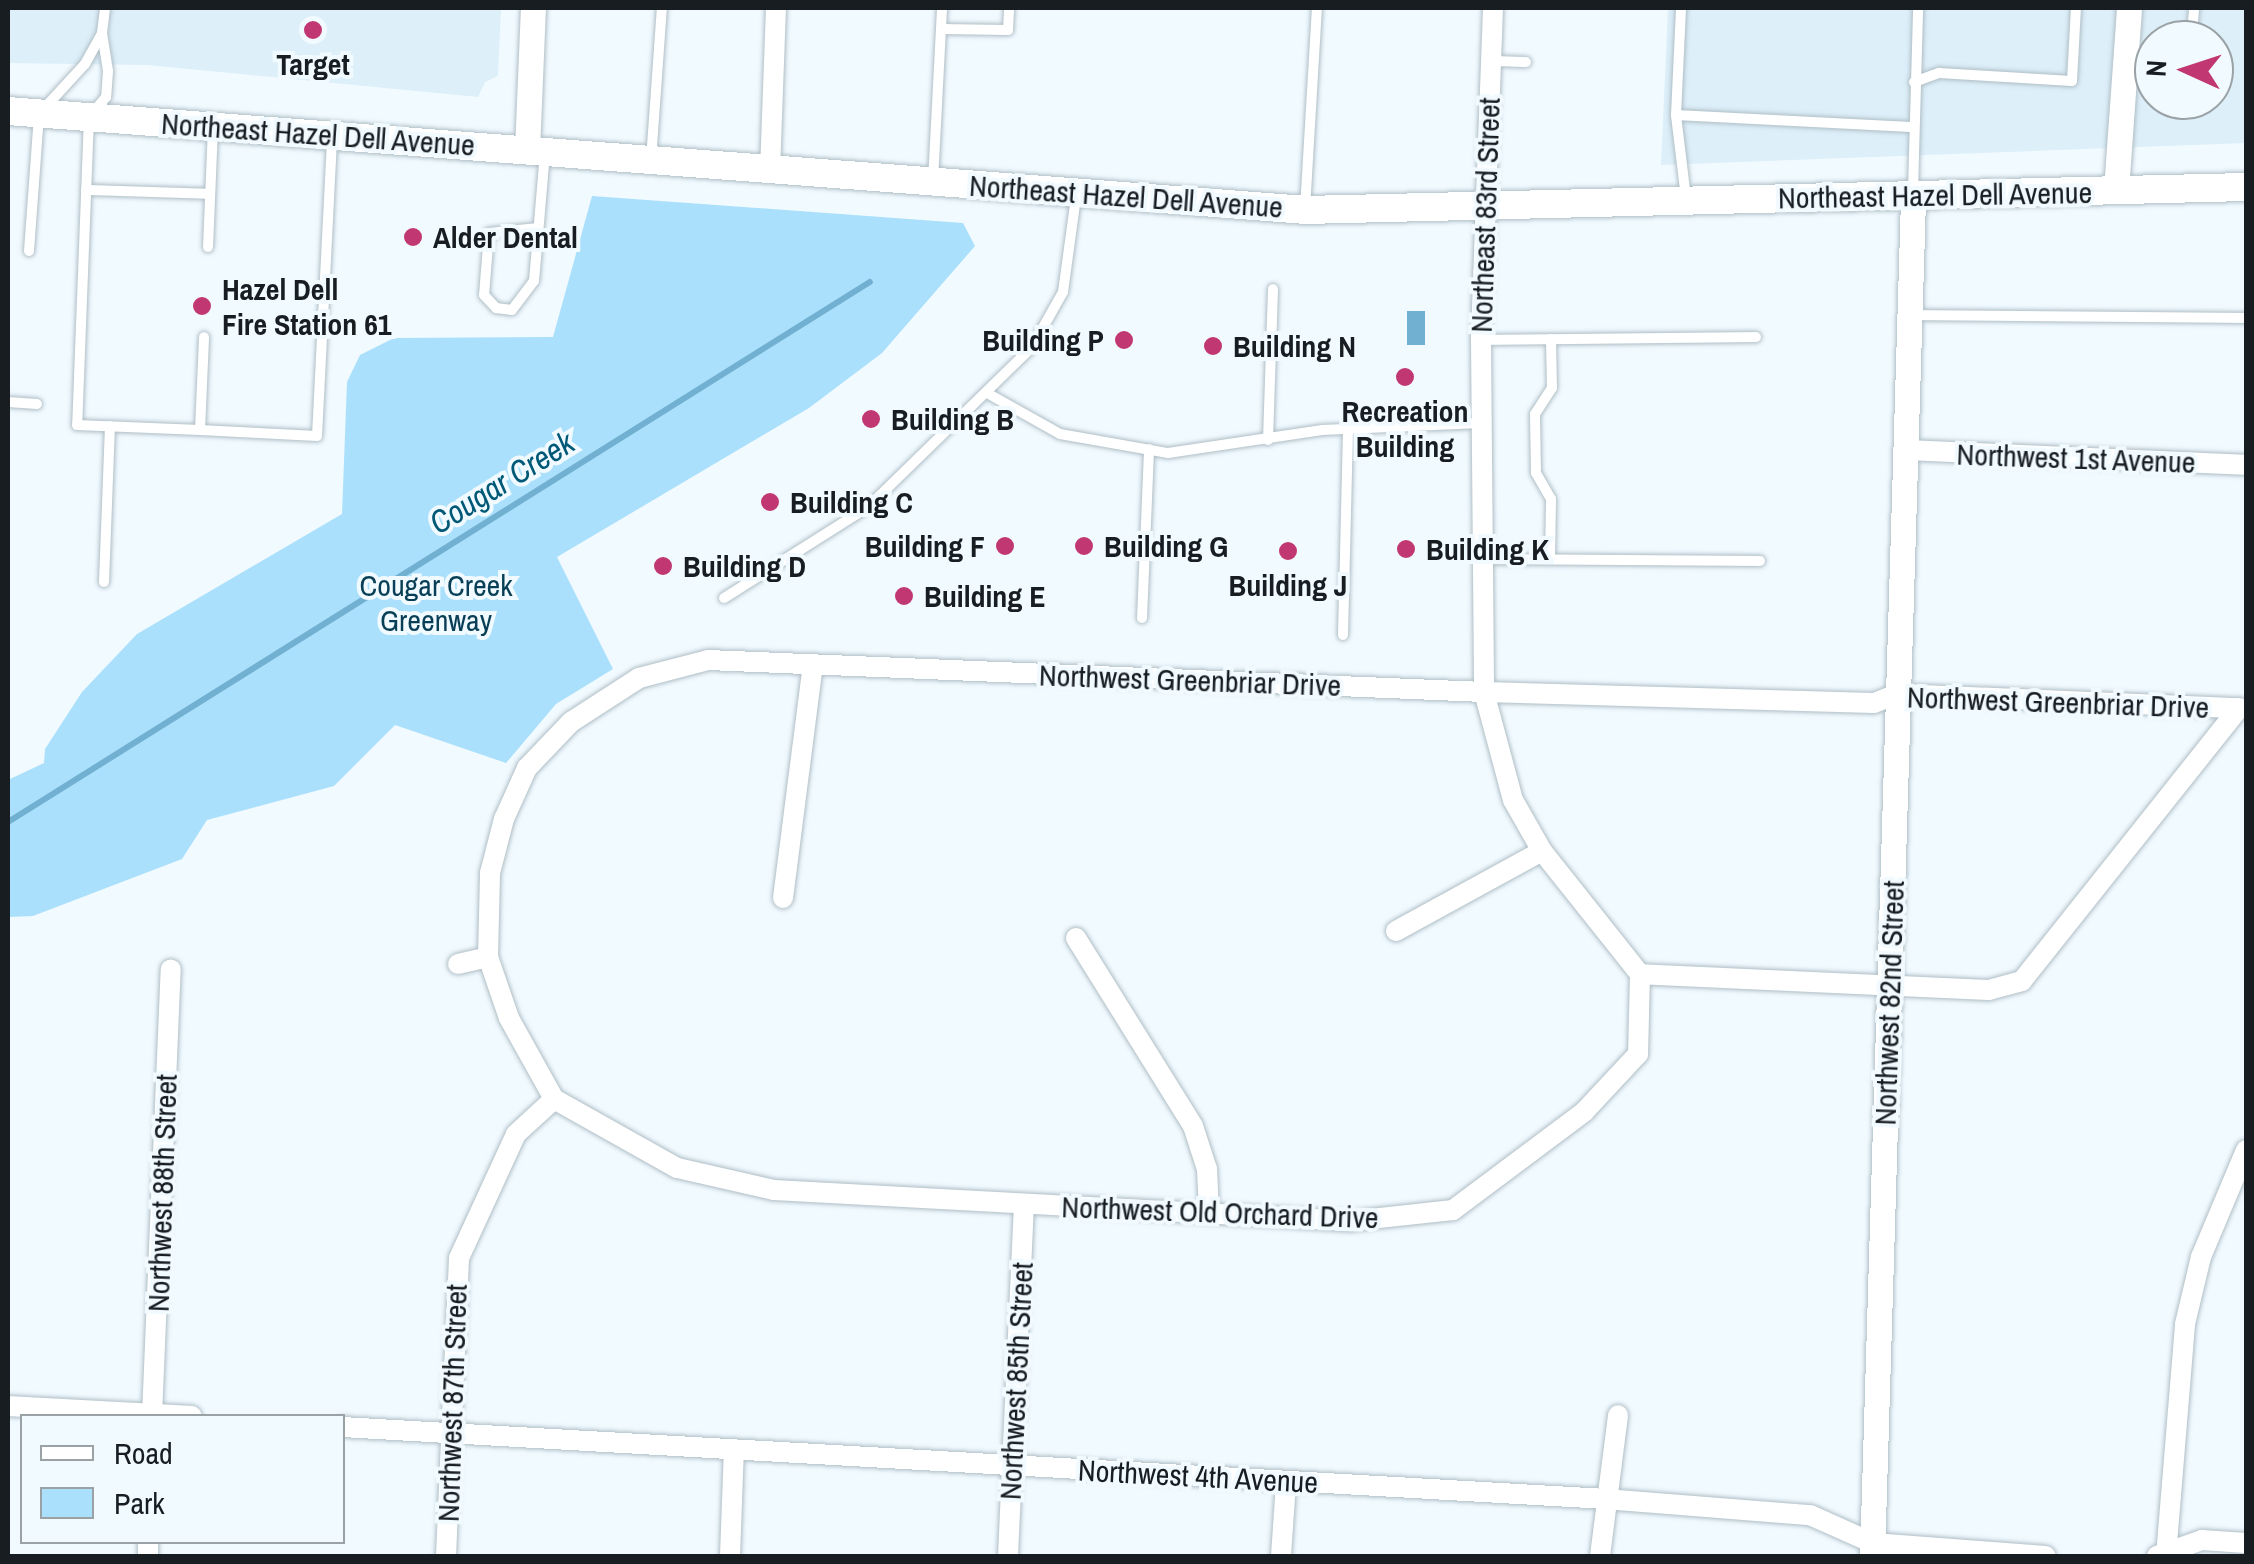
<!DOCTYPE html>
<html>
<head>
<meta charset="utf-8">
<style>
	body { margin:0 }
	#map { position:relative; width:2254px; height:1564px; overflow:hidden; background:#f1faff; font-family:"Archivo Narrow",sans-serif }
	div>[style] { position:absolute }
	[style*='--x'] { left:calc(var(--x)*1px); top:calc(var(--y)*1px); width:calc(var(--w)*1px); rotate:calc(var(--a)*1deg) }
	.built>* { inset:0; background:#ddeff9 }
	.green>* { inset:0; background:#abe0fc }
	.water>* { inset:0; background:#71b0d0; transform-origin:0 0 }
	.stream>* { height:6px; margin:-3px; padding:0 3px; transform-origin:3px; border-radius:3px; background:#71b0d0 }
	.roads { filter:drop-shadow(0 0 2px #afbec6) drop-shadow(0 0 2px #afbec6) }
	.service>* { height:10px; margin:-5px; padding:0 5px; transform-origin:5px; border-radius:5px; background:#fff }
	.minor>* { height:20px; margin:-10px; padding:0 10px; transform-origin:10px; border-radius:10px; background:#fff }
	.tertiary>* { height:25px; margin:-12.5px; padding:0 12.5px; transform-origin:12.5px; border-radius:12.5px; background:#fff }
	.secondary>* { height:28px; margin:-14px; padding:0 14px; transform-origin:14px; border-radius:14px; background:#fff }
	.dots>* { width:28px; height:28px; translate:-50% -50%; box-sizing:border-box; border:5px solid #f1faff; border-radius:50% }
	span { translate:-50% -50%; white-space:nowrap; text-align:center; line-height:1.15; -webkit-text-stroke:8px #f1faff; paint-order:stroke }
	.poi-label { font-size:30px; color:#171d20; font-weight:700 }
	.left { translate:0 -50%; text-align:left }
	.right { translate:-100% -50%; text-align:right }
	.street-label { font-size:30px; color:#171d20 }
	.park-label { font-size:30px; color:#083f56 }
	.water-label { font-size:32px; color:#005877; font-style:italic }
	.frame { position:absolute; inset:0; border:10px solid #171d20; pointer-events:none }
	.legend { position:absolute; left:20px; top:1414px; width:325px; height:130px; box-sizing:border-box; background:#f1faff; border:2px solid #9aa2a6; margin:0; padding:12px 18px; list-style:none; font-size:30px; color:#171d20 }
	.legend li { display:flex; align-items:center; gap:20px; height:50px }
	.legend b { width:50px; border:2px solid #9aa2a6 }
	.north { position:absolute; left:2134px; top:20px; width:100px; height:100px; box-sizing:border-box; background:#f1faff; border:2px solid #9aa2a6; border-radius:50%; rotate:273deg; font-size:28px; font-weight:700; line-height:40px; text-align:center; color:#171d20 }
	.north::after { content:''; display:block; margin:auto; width:35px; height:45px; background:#c13771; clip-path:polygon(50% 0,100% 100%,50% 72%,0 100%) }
</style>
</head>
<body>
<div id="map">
	<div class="built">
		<div style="clip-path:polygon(8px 8px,501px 8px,498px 76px,485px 82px,478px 97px,147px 65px,8px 63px)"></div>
		<div style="clip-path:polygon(evenodd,1668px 8px,2246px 8px,2246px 143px,1661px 165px,1668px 8px,2154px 40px,2214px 40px,2214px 100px,2154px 100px,2154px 40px)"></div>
	</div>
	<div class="green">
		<div style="clip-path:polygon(592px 196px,963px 223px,975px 246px,882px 353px,809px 408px,557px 557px,613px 669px,556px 704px,506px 763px,395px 725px,334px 786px,207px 820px,182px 859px,33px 916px,8px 917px,8px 780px,44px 763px,45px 749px,82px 692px,137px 634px,342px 514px,347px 382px,360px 355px,394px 338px,553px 337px)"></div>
	</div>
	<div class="water">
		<div style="left:1407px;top:311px;width:18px;height:34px"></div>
	</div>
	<div class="stream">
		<div style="--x:8;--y:822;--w:1017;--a:-32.07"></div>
	</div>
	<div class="roads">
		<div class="service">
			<div style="--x:941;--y:29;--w:67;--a:0.9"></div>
			<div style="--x:1008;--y:30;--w:22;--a:-87"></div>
			<div style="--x:102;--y:33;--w:38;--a:81"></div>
			<div style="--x:108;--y:71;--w:26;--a:94"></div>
			<div style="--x:106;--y:97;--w:26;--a:130"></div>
			<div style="--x:89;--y:117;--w:308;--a:92.2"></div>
			<div style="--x:77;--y:425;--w:123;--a:2.3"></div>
			<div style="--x:200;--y:430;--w:93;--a:-87.5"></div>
			<div style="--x:2192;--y:33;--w:25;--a:-85"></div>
			<div style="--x:1492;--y:61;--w:34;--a:2"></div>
			<div style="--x:1914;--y:82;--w:27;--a:-20"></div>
			<div style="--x:1939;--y:73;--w:133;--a:3.4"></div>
			<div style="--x:2072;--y:81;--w:73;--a:-86.9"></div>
			<div style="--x:1676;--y:115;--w:107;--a:-87.3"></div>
			<div style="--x:651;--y:160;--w:152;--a:-85.9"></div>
			<div style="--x:933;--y:181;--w:173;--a:-87"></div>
			<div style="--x:86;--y:190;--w:124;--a:1.8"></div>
			<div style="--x:1913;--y:191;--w:183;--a:-88.4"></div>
			<div style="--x:1686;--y:198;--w:84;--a:-96.9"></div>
			<div style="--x:1676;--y:115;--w:235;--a:2.9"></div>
			<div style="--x:1305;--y:209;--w:201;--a:-86.6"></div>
			<div style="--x:538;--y:228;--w:49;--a:174.2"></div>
			<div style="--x:489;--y:233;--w:62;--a:94.6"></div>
			<div style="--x:484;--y:295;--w:18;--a:47"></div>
			<div style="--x:496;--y:308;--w:16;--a:7"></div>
			<div style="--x:512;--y:310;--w:36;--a:-53"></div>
			<div style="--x:534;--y:281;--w:128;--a:-85.1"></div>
			<div style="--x:208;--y:247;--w:118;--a:-87.6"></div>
			<div style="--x:29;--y:251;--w:137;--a:-85.8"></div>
			<div style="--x:39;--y:114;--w:68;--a:-47.4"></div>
			<div style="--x:85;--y:64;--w:35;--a:-61"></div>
			<div style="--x:102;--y:33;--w:25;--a:-83"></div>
			<div style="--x:1910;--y:315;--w:336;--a:0.5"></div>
			<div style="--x:1481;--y:340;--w:275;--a:-0.6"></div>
			<div style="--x:987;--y:393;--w:84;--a:29.3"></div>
			<div style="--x:1060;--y:434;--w:110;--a:10"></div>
			<div style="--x:1168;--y:453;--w:156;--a:-8.5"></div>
			<div style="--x:1322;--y:430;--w:158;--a:-2.5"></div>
			<div style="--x:8;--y:402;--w:29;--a:4"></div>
			<div style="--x:200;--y:430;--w:117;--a:2.9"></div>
			<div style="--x:317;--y:436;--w:297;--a:-87.1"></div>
			<div style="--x:1268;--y:440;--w:151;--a:-88.1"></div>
			<div style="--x:1483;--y:559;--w:277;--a:0.4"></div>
			<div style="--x:1550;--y:559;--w:60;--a:-89"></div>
			<div style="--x:1551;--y:499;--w:30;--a:-120"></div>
			<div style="--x:1536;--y:473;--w:59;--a:-91"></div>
			<div style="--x:1535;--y:414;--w:31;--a:-57"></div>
			<div style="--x:1552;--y:388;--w:49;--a:-91.2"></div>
			<div style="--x:104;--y:582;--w:156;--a:-87.8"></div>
			<div style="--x:724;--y:598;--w:170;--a:-32.3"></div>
			<div style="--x:868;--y:507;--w:229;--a:-44.3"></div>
			<div style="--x:1032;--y:347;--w:63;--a:-60.6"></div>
			<div style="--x:1063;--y:292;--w:96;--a:-82.2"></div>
			<div style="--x:1142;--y:618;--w:169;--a:-87.6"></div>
			<div style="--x:1343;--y:635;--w:206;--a:-88.6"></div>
		</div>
		<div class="minor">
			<div style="--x:1493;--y:8;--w:332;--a:92.1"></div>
			<div style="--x:1481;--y:340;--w:352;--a:89.5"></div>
			<div style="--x:1484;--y:692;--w:112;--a:75"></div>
			<div style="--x:1513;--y:800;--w:59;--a:60.4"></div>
			<div style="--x:1542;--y:851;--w:157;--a:51.5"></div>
			<div style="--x:770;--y:171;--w:163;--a:-87.9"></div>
			<div style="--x:1905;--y:450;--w:341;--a:2.5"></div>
			<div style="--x:708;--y:660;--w:777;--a:2.36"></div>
			<div style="--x:1484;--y:692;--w:390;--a:1.6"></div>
			<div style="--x:1874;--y:703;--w:26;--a:-21"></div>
			<div style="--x:1898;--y:694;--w:341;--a:2.4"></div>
			<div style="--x:2239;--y:708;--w:349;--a:128.5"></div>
			<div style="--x:2022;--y:981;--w:34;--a:165"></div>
			<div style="--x:1989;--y:990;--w:349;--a:-177.4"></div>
			<div style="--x:1640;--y:974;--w:80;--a:91.4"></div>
			<div style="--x:1638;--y:1054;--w:79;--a:133"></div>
			<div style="--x:1584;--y:1112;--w:164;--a:143.2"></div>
			<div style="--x:1453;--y:1210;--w:103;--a:173.8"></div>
			<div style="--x:1351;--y:1221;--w:578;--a:-176.92"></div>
			<div style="--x:774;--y:1190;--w:99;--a:-167.2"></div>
			<div style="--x:677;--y:1168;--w:141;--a:-150.7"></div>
			<div style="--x:554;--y:1099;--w:93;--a:-119.1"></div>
			<div style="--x:509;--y:1018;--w:65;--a:-109"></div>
			<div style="--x:488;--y:957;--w:84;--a:-88.6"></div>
			<div style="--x:490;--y:873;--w:56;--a:-75.5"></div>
			<div style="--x:504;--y:819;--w:56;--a:-65.7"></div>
			<div style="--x:527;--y:768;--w:64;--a:-46.3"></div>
			<div style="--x:571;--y:722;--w:81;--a:-32.9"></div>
			<div style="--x:639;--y:678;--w:71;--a:-14.6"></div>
			<div style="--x:783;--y:898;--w:235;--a:-82.7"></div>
			<div style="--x:1396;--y:931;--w:166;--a:-28.7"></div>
			<div style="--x:1076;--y:938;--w:221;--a:58.1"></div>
			<div style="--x:1193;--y:1126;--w:45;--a:72"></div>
			<div style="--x:1207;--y:1169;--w:42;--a:87.3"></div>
			<div style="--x:458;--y:964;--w:31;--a:-13"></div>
			<div style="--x:8;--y:1406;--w:184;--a:3.1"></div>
			<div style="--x:152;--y:1416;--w:447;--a:-87.6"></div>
			<div style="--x:342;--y:1427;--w:1265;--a:3.26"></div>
			<div style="--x:1605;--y:1499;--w:206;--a:4.5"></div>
			<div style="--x:1810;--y:1515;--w:69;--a:24"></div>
			<div style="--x:1873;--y:1543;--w:173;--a:4.3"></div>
			<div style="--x:148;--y:1556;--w:14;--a:-90"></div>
			<div style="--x:446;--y:1556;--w:298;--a:-87.5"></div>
			<div style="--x:459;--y:1258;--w:136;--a:-65.3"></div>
			<div style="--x:516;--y:1134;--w:52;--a:-42.6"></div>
			<div style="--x:730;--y:1556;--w:107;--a:-87.9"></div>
			<div style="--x:1008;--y:1556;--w:350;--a:-87.4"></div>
			<div style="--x:1281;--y:1556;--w:74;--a:-86.1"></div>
			<div style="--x:1600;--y:1556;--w:142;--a:-82.7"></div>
			<div style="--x:2157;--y:1556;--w:48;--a:-19.6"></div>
			<div style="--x:2202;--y:1540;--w:44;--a:3.9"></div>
			<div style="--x:2166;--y:1556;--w:233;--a:-85.3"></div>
			<div style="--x:2185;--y:1324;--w:69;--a:-76.6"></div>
			<div style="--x:2201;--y:1257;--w:116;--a:-67.2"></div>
		</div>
		<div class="tertiary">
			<div style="--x:527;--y:150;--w:142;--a:-87.6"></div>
			<div style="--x:2116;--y:190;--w:182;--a:-85.9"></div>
			<div style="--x:1872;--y:1556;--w:1361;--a:-88.27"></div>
		</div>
		<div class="secondary">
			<div style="--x:8;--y:111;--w:1301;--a:4.36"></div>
			<div style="--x:1305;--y:210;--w:941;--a:-1.4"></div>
		</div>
	</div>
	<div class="dots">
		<div style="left:313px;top:30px;background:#c13771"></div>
		<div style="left:413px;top:237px;background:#c13771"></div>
		<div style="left:202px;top:306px;background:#c13771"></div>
		<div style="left:1124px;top:340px;background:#c13771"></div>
		<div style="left:1213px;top:346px;background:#c13771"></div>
		<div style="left:1405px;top:377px;background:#c13771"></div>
		<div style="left:871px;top:419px;background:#c13771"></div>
		<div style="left:770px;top:502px;background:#c13771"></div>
		<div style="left:1005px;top:546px;background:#c13771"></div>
		<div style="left:1084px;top:546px;background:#c13771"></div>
		<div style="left:1406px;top:549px;background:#c13771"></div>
		<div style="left:1288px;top:551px;background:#c13771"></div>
		<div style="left:663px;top:566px;background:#c13771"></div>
		<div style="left:904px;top:596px;background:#c13771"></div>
	</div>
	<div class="poi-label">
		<span style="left:313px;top:64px">Target</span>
		<span class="left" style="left:433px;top:237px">Alder Dental</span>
		<span class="left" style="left:222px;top:306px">Hazel Dell<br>Fire Station 61</span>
		<span class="right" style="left:1104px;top:340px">Building P</span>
		<span class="left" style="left:1233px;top:346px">Building N</span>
		<span style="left:1405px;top:428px">Recreation<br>Building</span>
		<span class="left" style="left:891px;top:419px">Building B</span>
		<span class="left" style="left:790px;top:502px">Building C</span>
		<span class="right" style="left:985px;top:546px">Building F</span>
		<span class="left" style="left:1104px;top:546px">Building G</span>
		<span class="left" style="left:1426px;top:549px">Building K</span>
		<span class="left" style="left:683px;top:566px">Building D</span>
		<span style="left:1288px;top:585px">Building J</span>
		<span class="left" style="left:924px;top:596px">Building E</span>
	</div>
	<div class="street-label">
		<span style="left:318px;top:134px;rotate:4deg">Northeast Hazel Dell Avenue</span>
		<span style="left:1935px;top:195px;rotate:-1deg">Northeast Hazel Dell Avenue</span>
		<span style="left:1126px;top:196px;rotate:4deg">Northeast Hazel Dell Avenue</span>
		<span style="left:1485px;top:215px;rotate:-88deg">Northeast 83rd Street</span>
		<span style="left:2076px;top:458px;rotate:2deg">Northwest 1st Avenue</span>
		<span style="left:1190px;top:680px;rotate:2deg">Northwest Greenbriar Drive</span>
		<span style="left:2058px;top:702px;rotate:2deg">Northwest Greenbriar Drive</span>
		<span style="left:1889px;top:1003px;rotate:-88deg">Northwest 82nd Street</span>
		<span style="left:162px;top:1193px;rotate:-88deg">Northwest 88th Street</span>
		<span style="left:1220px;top:1212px;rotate:2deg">Northwest Old Orchard Drive</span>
		<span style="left:1016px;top:1381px;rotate:-87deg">Northwest 85th Street</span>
		<span style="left:452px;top:1403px;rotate:-88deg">Northwest 87th Street</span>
		<span style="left:1198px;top:1476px;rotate:3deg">Northwest 4th Avenue</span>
	</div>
	<div class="park-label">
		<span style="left:436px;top:602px">Cougar Creek<br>Greenway</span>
	</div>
	<div class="water-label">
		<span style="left:502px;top:483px;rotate:-32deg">Cougar Creek</span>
	</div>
	<div class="frame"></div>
	<ul class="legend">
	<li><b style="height:12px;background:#fff"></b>Road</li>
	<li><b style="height:28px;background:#abe0fc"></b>Park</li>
	</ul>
	<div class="north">N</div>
</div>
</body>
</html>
